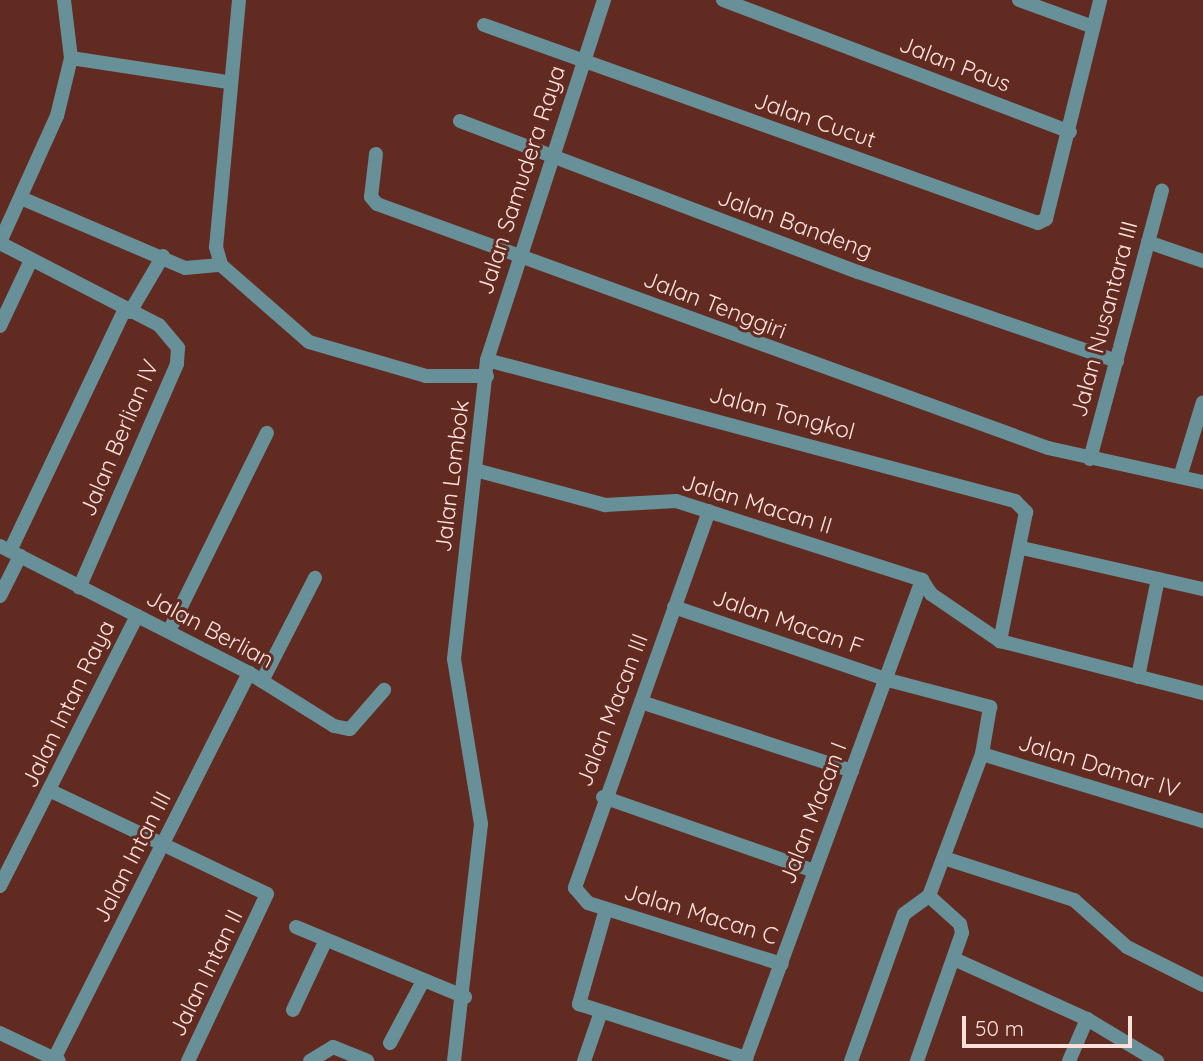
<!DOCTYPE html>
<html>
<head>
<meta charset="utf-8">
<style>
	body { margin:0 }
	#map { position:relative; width:1203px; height:1061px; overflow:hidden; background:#622b21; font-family:Quicksand,sans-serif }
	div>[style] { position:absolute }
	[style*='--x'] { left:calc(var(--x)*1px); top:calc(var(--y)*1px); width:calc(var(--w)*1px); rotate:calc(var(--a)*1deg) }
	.street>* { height:14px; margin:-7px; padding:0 7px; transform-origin:7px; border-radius:7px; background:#679098 }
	span { translate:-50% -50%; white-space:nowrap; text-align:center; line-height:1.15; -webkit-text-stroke:6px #622b21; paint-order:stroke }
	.street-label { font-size:23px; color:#fde0da }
	.scale { position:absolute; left:962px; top:1016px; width:170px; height:32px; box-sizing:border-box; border:4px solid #fde0da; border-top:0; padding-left:9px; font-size:21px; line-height:24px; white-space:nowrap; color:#fde0da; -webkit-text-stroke:5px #622b21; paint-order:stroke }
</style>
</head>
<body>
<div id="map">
	<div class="street">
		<div style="--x:239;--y:0;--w:248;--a:95.3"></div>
		<div style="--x:216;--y:247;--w:19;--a:74"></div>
		<div style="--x:221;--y:265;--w:117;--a:41.2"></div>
		<div style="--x:309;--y:342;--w:122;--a:16.2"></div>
		<div style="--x:426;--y:376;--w:61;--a:0"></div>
		<div style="--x:723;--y:0;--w:371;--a:20.8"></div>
		<div style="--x:1019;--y:0;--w:79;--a:20"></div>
		<div style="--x:484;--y:25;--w:588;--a:19.67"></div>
		<div style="--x:1038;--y:223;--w:9;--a:-27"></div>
		<div style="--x:1046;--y:219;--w:226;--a:-76.1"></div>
		<div style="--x:71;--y:58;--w:159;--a:8.7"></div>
		<div style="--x:460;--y:121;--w:426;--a:20.8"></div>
		<div style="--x:858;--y:272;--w:274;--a:19"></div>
		<div style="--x:376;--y:154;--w:43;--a:96.6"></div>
		<div style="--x:371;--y:197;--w:9;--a:49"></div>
		<div style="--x:377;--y:204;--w:714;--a:19.98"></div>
		<div style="--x:1048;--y:448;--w:159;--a:12.4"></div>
		<div style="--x:21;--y:198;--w:178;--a:23.1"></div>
		<div style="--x:185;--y:268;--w:36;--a:-5"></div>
		<div style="--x:0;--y:242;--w:138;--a:-65.7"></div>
		<div style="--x:57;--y:116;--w:60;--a:-76.4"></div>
		<div style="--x:71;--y:58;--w:58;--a:-96.9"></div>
		<div style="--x:1148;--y:242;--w:58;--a:19.1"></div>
		<div style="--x:0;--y:243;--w:179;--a:27.3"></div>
		<div style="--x:159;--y:325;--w:30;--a:50"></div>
		<div style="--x:178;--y:348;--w:16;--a:94"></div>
		<div style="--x:177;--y:364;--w:244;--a:113.6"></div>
		<div style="--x:130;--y:312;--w:65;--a:-59.5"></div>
		<div style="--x:0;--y:326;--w:73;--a:-64.8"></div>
		<div style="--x:487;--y:360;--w:547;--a:14.95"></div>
		<div style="--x:1015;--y:501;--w:16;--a:45"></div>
		<div style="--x:1026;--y:512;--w:132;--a:101.4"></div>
		<div style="--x:1000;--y:641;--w:210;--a:14.4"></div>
		<div style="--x:1090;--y:459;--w:278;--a:-75"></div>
		<div style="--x:479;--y:471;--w:131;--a:15.1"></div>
		<div style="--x:605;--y:505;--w:71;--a:-3.2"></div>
		<div style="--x:676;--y:501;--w:258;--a:17.8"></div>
		<div style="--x:922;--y:580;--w:17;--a:57"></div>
		<div style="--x:931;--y:594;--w:83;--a:34.3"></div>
		<div style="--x:1180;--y:477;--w:78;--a:-73"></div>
		<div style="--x:709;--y:511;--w:400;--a:109.6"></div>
		<div style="--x:575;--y:888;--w:20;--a:49"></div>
		<div style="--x:588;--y:903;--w:203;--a:17.5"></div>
		<div style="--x:0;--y:546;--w:280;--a:27"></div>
		<div style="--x:249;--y:673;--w:100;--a:31.9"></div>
		<div style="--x:334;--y:726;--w:16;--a:11"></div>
		<div style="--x:350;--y:729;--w:52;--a:-48.9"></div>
		<div style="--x:1022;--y:548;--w:186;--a:12.8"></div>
		<div style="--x:10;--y:551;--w:268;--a:-64.6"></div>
		<div style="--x:0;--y:596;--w:45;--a:-63.4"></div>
		<div style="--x:674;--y:607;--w:226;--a:18.8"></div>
		<div style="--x:888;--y:680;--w:106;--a:14.8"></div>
		<div style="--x:990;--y:707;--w:48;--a:99.7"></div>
		<div style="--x:982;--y:754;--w:152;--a:110.5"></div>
		<div style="--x:929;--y:896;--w:42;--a:42.1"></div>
		<div style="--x:960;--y:924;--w:9;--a:77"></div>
		<div style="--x:962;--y:933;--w:136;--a:109.4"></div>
		<div style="--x:169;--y:631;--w:221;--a:-63.7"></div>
		<div style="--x:1138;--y:677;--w:100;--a:-78.5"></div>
		<div style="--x:262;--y:681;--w:116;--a:-62.8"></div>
		<div style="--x:641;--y:702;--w:222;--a:18.1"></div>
		<div style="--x:982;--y:754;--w:231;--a:16.9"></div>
		<div style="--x:51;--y:791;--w:239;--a:25.5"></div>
		<div style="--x:267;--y:894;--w:185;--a:115.3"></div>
		<div style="--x:603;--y:797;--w:224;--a:19.3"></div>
		<div style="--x:944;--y:858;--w:137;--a:17.9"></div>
		<div style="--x:1074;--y:900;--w:71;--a:41.6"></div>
		<div style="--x:1127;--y:947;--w:85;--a:26.6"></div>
		<div style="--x:0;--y:886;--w:303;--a:-63.1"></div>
		<div style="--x:606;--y:909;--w:99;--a:105.9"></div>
		<div style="--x:579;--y:1004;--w:176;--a:17.9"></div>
		<div style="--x:296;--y:927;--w:183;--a:22.5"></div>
		<div style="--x:954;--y:959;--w:146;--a:24.3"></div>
		<div style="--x:1087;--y:1019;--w:82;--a:31"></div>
		<div style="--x:293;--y:1010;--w:77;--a:-64.8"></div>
		<div style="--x:0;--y:1033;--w:65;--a:25.4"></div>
		<div style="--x:390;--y:1043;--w:70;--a:-62"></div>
		<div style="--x:53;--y:1061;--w:435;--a:-63.2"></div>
		<div style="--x:310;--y:1061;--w:27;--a:-31"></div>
		<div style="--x:333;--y:1047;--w:37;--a:22"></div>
		<div style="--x:454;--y:1061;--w:239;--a:-83.5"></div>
		<div style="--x:481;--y:824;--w:167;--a:-99.3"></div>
		<div style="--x:454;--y:659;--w:301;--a:-83.7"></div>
		<div style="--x:487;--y:360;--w:379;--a:-72"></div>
		<div style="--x:584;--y:1061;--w:52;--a:-70.9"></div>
		<div style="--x:745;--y:1061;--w:513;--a:-69.8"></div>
		<div style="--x:851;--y:1061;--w:156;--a:-70.2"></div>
		<div style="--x:904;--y:914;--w:31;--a:-36"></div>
		<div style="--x:1069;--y:1061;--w:46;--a:-66.8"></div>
	</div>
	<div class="street-label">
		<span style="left:955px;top:64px;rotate:21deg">Jalan Paus</span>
		<span style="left:815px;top:120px;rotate:19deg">Jalan Cucut</span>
		<span style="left:521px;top:180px;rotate:-72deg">Jalan Samudera Raya</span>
		<span style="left:795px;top:224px;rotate:20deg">Jalan Bandeng</span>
		<span style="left:715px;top:305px;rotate:21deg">Jalan Tenggiri</span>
		<span style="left:1104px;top:319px;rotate:-75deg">Jalan Nusantara III</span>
		<span style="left:782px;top:413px;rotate:15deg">Jalan Tongkol</span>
		<span style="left:119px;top:438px;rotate:-67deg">Jalan Berlian IV</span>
		<span style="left:452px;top:476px;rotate:-83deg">Jalan Lombok</span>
		<span style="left:757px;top:504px;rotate:17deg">Jalan Macan II</span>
		<span style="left:788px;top:622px;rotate:19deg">Jalan Macan F</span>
		<span style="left:210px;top:629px;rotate:28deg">Jalan Berlian</span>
		<span style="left:68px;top:704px;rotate:-64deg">Jalan Intan Raya</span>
		<span style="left:612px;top:710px;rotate:-69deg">Jalan Macan III</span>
		<span style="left:1099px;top:766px;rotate:17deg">Jalan Damar IV</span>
		<span style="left:813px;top:813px;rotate:-69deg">Jalan Macan I</span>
		<span style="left:132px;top:857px;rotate:-63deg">Jalan Intan III</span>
		<span style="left:701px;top:914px;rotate:17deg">Jalan Macan C</span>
		<span style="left:206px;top:973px;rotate:-64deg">Jalan Intan II</span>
	</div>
	<div class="scale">50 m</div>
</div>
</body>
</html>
